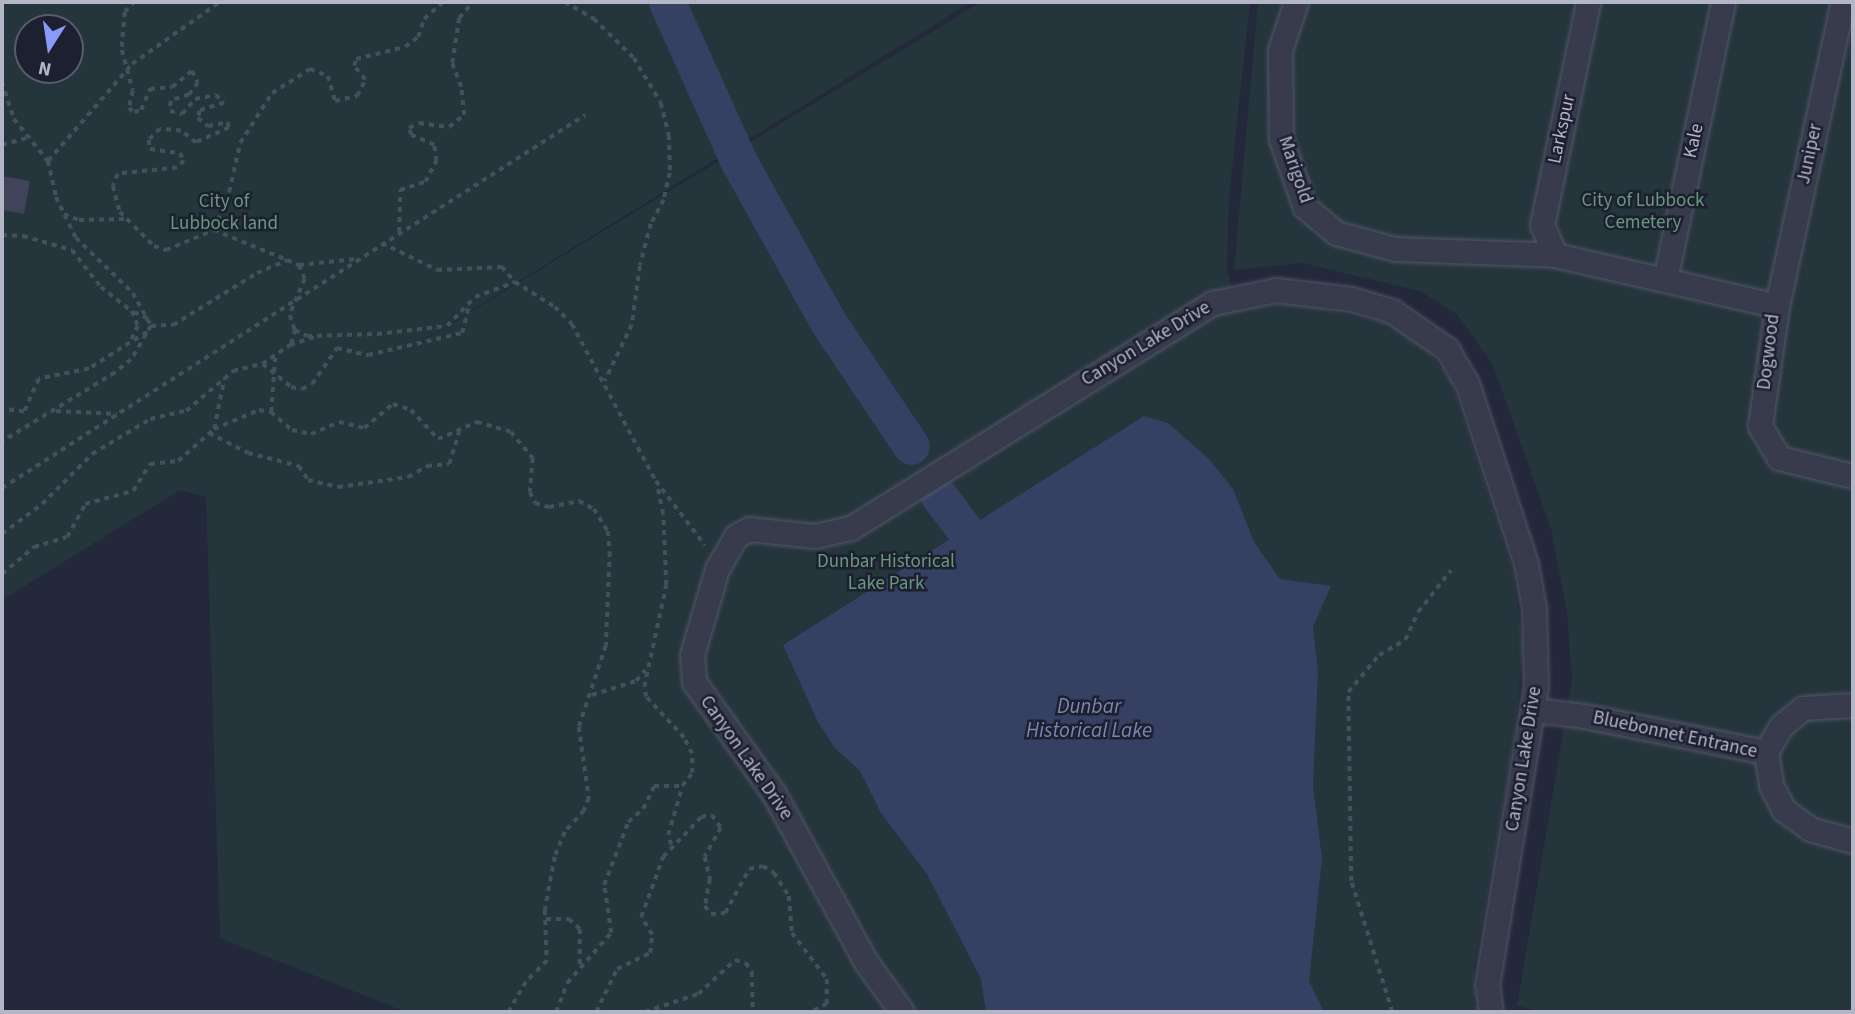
<!DOCTYPE html>
<html>
<head>
<meta charset="utf-8">
<style>
	body { margin:0 }
	#map { position:relative; width:1855px; height:1014px; overflow:hidden; background:#23283b; font-family:"Source Sans 3",sans-serif }
	div>[style] { position:absolute }
	[style*='--x'] { left:calc(var(--x)*1px); top:calc(var(--y)*1px); width:calc(var(--w)*1px); rotate:calc(var(--a)*1deg) }
	.green>* { inset:0; background:#25353c }
	.water>* { inset:0; background:#364062 }
	.river>* { height:37px; margin:-18.5px; padding:0 18.5px; transform-origin:18.5px; border-radius:18.5px; background:#364062 }
	.building>* { inset:0; background:#3f445b }
	.path>* { height:3.5px; margin-top:-1.75px; transform-origin:0; background:repeating-linear-gradient(90deg,#43525a 0 5px,transparent 0 10px) }
	.roads { filter:drop-shadow(0 0 2px #525666) drop-shadow(0 0 2px #525666) }
	.minor>* { height:23px; margin:-11.5px; padding:0 11.5px; transform-origin:11.5px; border-radius:11.5px; background:#373b4c }
	span { translate:-50% -50%; white-space:nowrap; text-align:center; line-height:1.15; -webkit-text-stroke:5px #1c2030; paint-order:stroke }
	.street-label { font-size:19px; color:#b2b6c7 }
	.park-label { font-size:19px; color:#69987d }
	.water-label { font-size:21px; color:#7a86af; font-style:italic }
	.frame { position:absolute; inset:0; border:4px solid #b2b6c7; pointer-events:none }
	.north { position:absolute; left:14px; top:14px; width:70px; height:70px; box-sizing:border-box; background:#1c2030; border:2px solid #585c6c; border-radius:50%; rotate:192deg; font-size:19px; font-weight:700; line-height:28px; text-align:center; color:#b2b6c7 }
	.north::after { content:''; display:block; margin:auto; width:24px; height:32px; background:#879bf7; clip-path:polygon(50% 0,100% 100%,50% 72%,0 100%) }
</style>
</head>
<body>
<div id="map">
	<div class="green">
		<div style="clip-path:polygon(evenodd,2px 2px,971px 2px,2px 600px,2px 2px,28px 28px,70px 28px,70px 70px,28px 70px,28px 28px)"></div>
		<div style="clip-path:polygon(981px 2px,1250px 2px,1229px 197px,1227px 270px,1238px 309px,1291px 303px,1392px 324px,1426px 347px,1451px 381px,1513px 571px,1523px 646px,1514px 741px,1474px 969px,1474px 1005px,1502px 1012px,406px 1012px,220px 938px,206px 497px,177px 490px)"></div>
		<div style="clip-path:polygon(1258px 2px,1853px 2px,1853px 1012px,1545px 1012px,1517px 1006px,1572px 680px,1567px 613px,1551px 529px,1493px 365px,1457px 314px,1420px 291px,1302px 263px,1234px 270px)"></div>
	</div>
	<div class="water">
		<div style="clip-path:polygon(1144px 416px,1168px 423px,1209px 459px,1233px 489px,1254px 542px,1280px 579px,1331px 586px,1313px 627px,1318px 671px,1313px 785px,1322px 859px,1309px 981px,1324px 1012px,986px 1012px,981px 979px,927px 874px,881px 813px,860px 771px,834px 747px,818px 722px,783px 645px)"></div>
	</div>
	<div class="river">
		<div style="--x:667;--y:2;--w:175;--a:65.8"></div>
		<div style="--x:739;--y:162;--w:183;--a:60.9"></div>
		<div style="--x:828;--y:322;--w:149;--a:56.2"></div>
		<div style="--x:939;--y:496;--w:91;--a:53"></div>
	</div>
	<div class="building">
		<div style="clip-path:polygon(2px 176px,30px 181px,24px 214px,2px 210px)"></div>
	</div>
	<div class="path">
		<div style="--x:135;--y:2;--w:14;--a:135"></div>
		<div style="--x:125;--y:12;--w:38;--a:95"></div>
		<div style="--x:122;--y:50;--w:42;--a:75"></div>
		<div style="--x:133;--y:91;--w:17;--a:103"></div>
		<div style="--x:129;--y:108;--w:6;--a:39"></div>
		<div style="--x:134;--y:112;--w:7;--a:-16"></div>
		<div style="--x:141;--y:110;--w:23;--a:-67"></div>
		<div style="--x:150;--y:89;--w:22;--a:-5"></div>
		<div style="--x:172;--y:87;--w:26;--a:-39"></div>
		<div style="--x:192;--y:71;--w:13;--a:63"></div>
		<div style="--x:198;--y:83;--w:15;--a:127"></div>
		<div style="--x:189;--y:95;--w:19;--a:162"></div>
		<div style="--x:171;--y:101;--w:10;--a:96"></div>
		<div style="--x:170;--y:111;--w:12;--a:14"></div>
		<div style="--x:182;--y:114;--w:20;--a:-49"></div>
		<div style="--x:195;--y:99;--w:21;--a:-11"></div>
		<div style="--x:216;--y:95;--w:11;--a:45"></div>
		<div style="--x:224;--y:103;--w:25;--a:162"></div>
		<div style="--x:200;--y:111;--w:7;--a:106"></div>
		<div style="--x:198;--y:118;--w:13;--a:39"></div>
		<div style="--x:208;--y:126;--w:20;--a:-11"></div>
		<div style="--x:228;--y:122;--w:6;--a:81"></div>
		<div style="--x:229;--y:128;--w:36;--a:156"></div>
		<div style="--x:196;--y:143;--w:19;--a:-141"></div>
		<div style="--x:181;--y:131;--w:21;--a:-175"></div>
		<div style="--x:160;--y:129;--w:16;--a:135"></div>
		<div style="--x:149;--y:140;--w:9;--a:84"></div>
		<div style="--x:150;--y:149;--w:30;--a:8"></div>
		<div style="--x:180;--y:153;--w:9;--a:63"></div>
		<div style="--x:184;--y:161;--w:10;--a:135"></div>
		<div style="--x:177;--y:168;--w:59;--a:174.2"></div>
		<div style="--x:118;--y:174;--w:13;--a:113"></div>
		<div style="--x:113;--y:186;--w:27;--a:75"></div>
		<div style="--x:120;--y:212;--w:48;--a:45"></div>
		<div style="--x:154;--y:246;--w:13;--a:18"></div>
		<div style="--x:166;--y:250;--w:52;--a:-22.6"></div>
		<div style="--x:214;--y:230;--w:79;--a:22.3"></div>
		<div style="--x:565;--y:2;--w:34;--a:30"></div>
		<div style="--x:594;--y:19;--w:56;--a:44.3"></div>
		<div style="--x:634;--y:58;--w:52;--a:59"></div>
		<div style="--x:661;--y:103;--w:33;--a:76"></div>
		<div style="--x:669;--y:135;--w:38;--a:88"></div>
		<div style="--x:670;--y:173;--w:28;--a:103"></div>
		<div style="--x:664;--y:200;--w:27;--a:118"></div>
		<div style="--x:651;--y:224;--w:43;--a:104.7"></div>
		<div style="--x:640;--y:266;--w:60;--a:97.7"></div>
		<div style="--x:632;--y:325;--w:62;--a:115.7"></div>
		<div style="--x:2;--y:82;--w:39;--a:72"></div>
		<div style="--x:14;--y:119;--w:54;--a:51"></div>
		<div style="--x:48;--y:161;--w:37;--a:77"></div>
		<div style="--x:56;--y:197;--w:46;--a:64"></div>
		<div style="--x:76;--y:238;--w:79;--a:44"></div>
		<div style="--x:133;--y:293;--w:38;--a:61"></div>
		<div style="--x:151;--y:326;--w:39;--a:120"></div>
		<div style="--x:131;--y:360;--w:21;--a:141"></div>
		<div style="--x:115;--y:373;--w:132;--a:148.6"></div>
		<div style="--x:2;--y:145;--w:25;--a:-16"></div>
		<div style="--x:48;--y:161;--w:128;--a:-49.1"></div>
		<div style="--x:132;--y:64;--w:108;--a:-35.2"></div>
		<div style="--x:64;--y:214;--w:16;--a:22"></div>
		<div style="--x:79;--y:220;--w:46;--a:-1.2"></div>
		<div style="--x:214;--y:230;--w:41;--a:-68.5"></div>
		<div style="--x:229;--y:192;--w:50;--a:-77.3"></div>
		<div style="--x:240;--y:143;--w:59;--a:-57.4"></div>
		<div style="--x:272;--y:93;--w:45;--a:-32.3"></div>
		<div style="--x:310;--y:69;--w:19;--a:21"></div>
		<div style="--x:328;--y:76;--w:26;--a:74"></div>
		<div style="--x:335;--y:101;--w:23;--a:-13"></div>
		<div style="--x:357;--y:96;--w:18;--a:-63"></div>
		<div style="--x:365;--y:80;--w:18;--a:-128"></div>
		<div style="--x:354;--y:66;--w:7;--a:-74"></div>
		<div style="--x:356;--y:59;--w:50;--a:-13.8"></div>
		<div style="--x:405;--y:47;--w:16;--a:-38"></div>
		<div style="--x:418;--y:37;--w:19;--a:-72"></div>
		<div style="--x:424;--y:19;--w:25;--a:-42"></div>
		<div style="--x:399;--y:232;--w:42;--a:-88.6"></div>
		<div style="--x:400;--y:190;--w:26;--a:-18"></div>
		<div style="--x:425;--y:182;--w:24;--a:-62"></div>
		<div style="--x:436;--y:161;--w:16;--a:-97"></div>
		<div style="--x:434;--y:145;--w:25;--a:-157"></div>
		<div style="--x:411;--y:135;--w:7;--a:-106"></div>
		<div style="--x:409;--y:128;--w:11;--a:-27"></div>
		<div style="--x:419;--y:123;--w:30;--a:8"></div>
		<div style="--x:449;--y:127;--w:19;--a:-39"></div>
		<div style="--x:464;--y:115;--w:28;--a:-96"></div>
		<div style="--x:461;--y:87;--w:26;--a:-111"></div>
		<div style="--x:452;--y:63;--w:46;--a:-81.2"></div>
		<div style="--x:459;--y:18;--w:21;--a:-49"></div>
		<div style="--x:2;--y:235;--w:21;--a:3"></div>
		<div style="--x:23;--y:236;--w:51;--a:15.9"></div>
		<div style="--x:72;--y:250;--w:47;--a:51.9"></div>
		<div style="--x:101;--y:287;--w:39;--a:38"></div>
		<div style="--x:132;--y:311;--w:16;--a:68"></div>
		<div style="--x:138;--y:326;--w:19;--a:115"></div>
		<div style="--x:130;--y:343;--w:49;--a:147.6"></div>
		<div style="--x:89;--y:369;--w:51;--a:168.7"></div>
		<div style="--x:39;--y:379;--w:36;--a:114"></div>
		<div style="--x:24;--y:412;--w:22;--a:-172"></div>
		<div style="--x:382;--y:243;--w:61;--a:26.1"></div>
		<div style="--x:437;--y:270;--w:65;--a:-2.6"></div>
		<div style="--x:502;--y:267;--w:20;--a:49"></div>
		<div style="--x:299;--y:265;--w:57;--a:-6"></div>
		<div style="--x:134;--y:312;--w:17;--a:25"></div>
		<div style="--x:151;--y:326;--w:22;--a:-3"></div>
		<div style="--x:173;--y:325;--w:99;--a:-31.8"></div>
		<div style="--x:257;--y:273;--w:33;--a:-23"></div>
		<div style="--x:287;--y:260;--w:13;--a:23"></div>
		<div style="--x:299;--y:265;--w:15;--a:67"></div>
		<div style="--x:305;--y:279;--w:39;--a:113"></div>
		<div style="--x:290;--y:315;--w:16;--a:72"></div>
		<div style="--x:295;--y:330;--w:13;--a:27"></div>
		<div style="--x:307;--y:336;--w:70;--a:-1.6"></div>
		<div style="--x:377;--y:334;--w:70;--a:-6.5"></div>
		<div style="--x:447;--y:326;--w:40;--a:-46"></div>
		<div style="--x:475;--y:297;--w:43;--a:-20.6"></div>
		<div style="--x:515;--y:282;--w:47;--a:32"></div>
		<div style="--x:555;--y:307;--w:24;--a:45"></div>
		<div style="--x:572;--y:324;--w:178;--a:61.9"></div>
		<div style="--x:656;--y:481;--w:81;--a:52.6"></div>
		<div style="--x:134;--y:340;--w:17;--a:-31"></div>
		<div style="--x:291;--y:344;--w:15;--a:-74"></div>
		<div style="--x:263;--y:364;--w:36;--a:39"></div>
		<div style="--x:291;--y:387;--w:11;--a:10"></div>
		<div style="--x:302;--y:389;--w:11;--a:-27"></div>
		<div style="--x:312;--y:384;--w:44;--a:-55.2"></div>
		<div style="--x:337;--y:348;--w:32;--a:13"></div>
		<div style="--x:368;--y:355;--w:97;--a:-13.2"></div>
		<div style="--x:462;--y:333;--w:30;--a:-76"></div>
		<div style="--x:56;--y:411;--w:61;--a:2.8"></div>
		<div style="--x:271;--y:412;--w:54;--a:-85.8"></div>
		<div style="--x:214;--y:429;--w:51;--a:-78.7"></div>
		<div style="--x:209;--y:433;--w:44;--a:27.1"></div>
		<div style="--x:248;--y:453;--w:53;--a:14.3"></div>
		<div style="--x:299;--y:466;--w:17;--a:57"></div>
		<div style="--x:308;--y:480;--w:31;--a:13"></div>
		<div style="--x:338;--y:487;--w:71;--a:-8.1"></div>
		<div style="--x:408;--y:477;--w:22;--a:-30"></div>
		<div style="--x:427;--y:466;--w:22;--a:-5"></div>
		<div style="--x:449;--y:464;--w:34;--a:-73"></div>
		<div style="--x:2;--y:488;--w:692;--a:-32.61"></div>
		<div style="--x:2;--y:534;--w:50;--a:-36.9"></div>
		<div style="--x:42;--y:504;--w:71;--a:-45"></div>
		<div style="--x:92;--y:454;--w:68;--a:-31.1"></div>
		<div style="--x:150;--y:419;--w:37;--a:-13"></div>
		<div style="--x:186;--y:411;--w:62;--a:-40.4"></div>
		<div style="--x:233;--y:371;--w:30;--a:-14"></div>
		<div style="--x:262;--y:364;--w:34;--a:-34"></div>
		<div style="--x:290;--y:345;--w:26;--a:-18"></div>
		<div style="--x:2;--y:574;--w:42;--a:-40.2"></div>
		<div style="--x:34;--y:547;--w:34;--a:-17"></div>
		<div style="--x:67;--y:537;--w:38;--a:-61"></div>
		<div style="--x:85;--y:504;--w:50;--a:-15.2"></div>
		<div style="--x:133;--y:491;--w:32;--a:-58"></div>
		<div style="--x:150;--y:464;--w:28;--a:-6"></div>
		<div style="--x:178;--y:461;--w:48;--a:-41.6"></div>
		<div style="--x:214;--y:429;--w:49;--a:-22.9"></div>
		<div style="--x:259;--y:410;--w:12;--a:9"></div>
		<div style="--x:271;--y:412;--w:28;--a:41"></div>
		<div style="--x:292;--y:430;--w:19;--a:12"></div>
		<div style="--x:311;--y:434;--w:30;--a:-23"></div>
		<div style="--x:339;--y:422;--w:26;--a:13"></div>
		<div style="--x:364;--y:428;--w:38;--a:-40"></div>
		<div style="--x:393;--y:404;--w:19;--a:18"></div>
		<div style="--x:411;--y:410;--w:40;--a:47"></div>
		<div style="--x:438;--y:439;--w:43;--a:-23.6"></div>
		<div style="--x:477;--y:422;--w:35;--a:16"></div>
		<div style="--x:511;--y:432;--w:34;--a:50"></div>
		<div style="--x:533;--y:458;--w:34;--a:95"></div>
		<div style="--x:530;--y:492;--w:12;--a:66"></div>
		<div style="--x:535;--y:503;--w:15;--a:16"></div>
		<div style="--x:549;--y:507;--w:31;--a:-11"></div>
		<div style="--x:579;--y:501;--w:17;--a:28"></div>
		<div style="--x:594;--y:509;--w:26;--a:58"></div>
		<div style="--x:608;--y:531;--w:21;--a:85"></div>
		<div style="--x:610;--y:552;--w:94;--a:92.4"></div>
		<div style="--x:606;--y:646;--w:85;--a:108.4"></div>
		<div style="--x:579;--y:727;--w:72;--a:82"></div>
		<div style="--x:589;--y:798;--w:14;--a:111"></div>
		<div style="--x:584;--y:811;--w:28;--a:132"></div>
		<div style="--x:565;--y:832;--w:27;--a:112"></div>
		<div style="--x:555;--y:857;--w:54;--a:100.7"></div>
		<div style="--x:545;--y:910;--w:51;--a:87.8"></div>
		<div style="--x:547;--y:961;--w:30;--a:135"></div>
		<div style="--x:526;--y:982;--w:34;--a:120"></div>
		<div style="--x:592;--y:695;--w:46;--a:-17.7"></div>
		<div style="--x:636;--y:681;--w:14;--a:-51"></div>
		<div style="--x:671;--y:845;--w:10;--a:-107"></div>
		<div style="--x:668;--y:835;--w:50;--a:-73.7"></div>
		<div style="--x:546;--y:919;--w:23;--a:0"></div>
		<div style="--x:569;--y:919;--w:15;--a:42"></div>
		<div style="--x:580;--y:929;--w:36;--a:90"></div>
		<div style="--x:556;--y:1012;--w:31;--a:-69"></div>
		<div style="--x:567;--y:983;--w:67;--a:-48.7"></div>
		<div style="--x:611;--y:933;--w:49;--a:-98.3"></div>
		<div style="--x:604;--y:885;--w:67;--a:-69.1"></div>
		<div style="--x:628;--y:822;--w:20;--a:-41"></div>
		<div style="--x:643;--y:809;--w:25;--a:-64"></div>
		<div style="--x:654;--y:786;--w:28;--a:0"></div>
		<div style="--x:682;--y:786;--w:16;--a:-52"></div>
		<div style="--x:692;--y:773;--w:19;--a:-90"></div>
		<div style="--x:692;--y:754;--w:18;--a:-117"></div>
		<div style="--x:684;--y:738;--w:56;--a:-132.8"></div>
		<div style="--x:646;--y:697;--w:10;--a:-101"></div>
		<div style="--x:644;--y:687;--w:104;--a:-77.8"></div>
		<div style="--x:666;--y:585;--w:71;--a:-92.4"></div>
		<div style="--x:663;--y:514;--w:29;--a:-102"></div>
		<div style="--x:596;--y:1012;--w:48;--a:-64"></div>
		<div style="--x:617;--y:969;--w:37;--a:-26"></div>
		<div style="--x:650;--y:953;--w:18;--a:-84"></div>
		<div style="--x:652;--y:935;--w:21;--a:-121"></div>
		<div style="--x:641;--y:917;--w:64;--a:-69.9"></div>
		<div style="--x:663;--y:857;--w:55;--a:-46.5"></div>
		<div style="--x:701;--y:817;--w:11;--a:-10"></div>
		<div style="--x:712;--y:815;--w:16;--a:55"></div>
		<div style="--x:721;--y:828;--w:33;--a:119"></div>
		<div style="--x:705;--y:857;--w:23;--a:77"></div>
		<div style="--x:710;--y:879;--w:27;--a:100"></div>
		<div style="--x:705;--y:906;--w:10;--a:53"></div>
		<div style="--x:711;--y:914;--w:14;--a:-4"></div>
		<div style="--x:725;--y:913;--w:50;--a:-61.4"></div>
		<div style="--x:749;--y:869;--w:14;--a:-12"></div>
		<div style="--x:763;--y:866;--w:13;--a:32"></div>
		<div style="--x:774;--y:873;--w:27;--a:57"></div>
		<div style="--x:789;--y:896;--w:37;--a:85"></div>
		<div style="--x:792;--y:933;--w:58;--a:52.7"></div>
		<div style="--x:827;--y:979;--w:25;--a:90"></div>
		<div style="--x:827;--y:1004;--w:17;--a:152"></div>
		<div style="--x:645;--y:1012;--w:56;--a:-18.8"></div>
		<div style="--x:698;--y:994;--w:50;--a:-42.6"></div>
		<div style="--x:735;--y:960;--w:11;--a:15"></div>
		<div style="--x:746;--y:963;--w:11;--a:56"></div>
		<div style="--x:752;--y:972;--w:40;--a:88.6"></div>
		<div style="--x:1392;--y:1012;--w:137;--a:-107.4"></div>
		<div style="--x:1351;--y:881;--w:189;--a:-90.9"></div>
		<div style="--x:1348;--y:692;--w:48;--a:-50"></div>
		<div style="--x:1379;--y:655;--w:30;--a:-30"></div>
		<div style="--x:1405;--y:640;--w:31;--a:-65"></div>
		<div style="--x:1418;--y:612;--w:53;--a:-51.8"></div>
	</div>
	<div class="roads">
		<div class="minor">
			<div style="--x:1296;--y:2;--w:51;--a:108.4"></div>
			<div style="--x:1280;--y:50;--w:89;--a:89.4"></div>
			<div style="--x:1281;--y:139;--w:72;--a:70.6"></div>
			<div style="--x:1305;--y:207;--w:40;--a:40"></div>
			<div style="--x:1336;--y:233;--w:61;--a:15.2"></div>
			<div style="--x:1395;--y:249;--w:160;--a:2.1"></div>
			<div style="--x:1555;--y:255;--w:228;--a:12.9"></div>
			<div style="--x:1777;--y:306;--w:121;--a:98.1"></div>
			<div style="--x:1760;--y:426;--w:37;--a:59"></div>
			<div style="--x:1779;--y:458;--w:76;--a:13.7"></div>
			<div style="--x:1555;--y:255;--w:33;--a:-113"></div>
			<div style="--x:1542;--y:225;--w:228;--a:-78.3"></div>
			<div style="--x:1665;--y:280;--w:284;--a:-78.2"></div>
			<div style="--x:1777;--y:306;--w:311;--a:-77.8"></div>
			<div style="--x:1533;--y:710;--w:51;--a:6.7"></div>
			<div style="--x:1584;--y:716;--w:186;--a:11.2"></div>
			<div style="--x:1766;--y:752;--w:33;--a:81"></div>
			<div style="--x:1771;--y:785;--w:28;--a:63"></div>
			<div style="--x:1784;--y:810;--w:32;--a:36"></div>
			<div style="--x:1810;--y:829;--w:45;--a:15.6"></div>
			<div style="--x:1766;--y:752;--w:30;--a:-60"></div>
			<div style="--x:1781;--y:726;--w:28;--a:-39"></div>
			<div style="--x:1803;--y:708;--w:50;--a:-3.4"></div>
			<div style="--x:902;--y:1012;--w:62;--a:-125.8"></div>
			<div style="--x:866;--y:962;--w:192;--a:-118.7"></div>
			<div style="--x:774;--y:794;--w:138;--a:-125.5"></div>
			<div style="--x:694;--y:682;--w:27;--a:-94"></div>
			<div style="--x:692;--y:655;--w:90;--a:-73.8"></div>
			<div style="--x:717;--y:569;--w:38;--a:-60"></div>
			<div style="--x:736;--y:536;--w:15;--a:-28"></div>
			<div style="--x:749;--y:529;--w:66;--a:6.1"></div>
			<div style="--x:815;--y:536;--w:37;--a:-13"></div>
			<div style="--x:851;--y:528;--w:426;--a:-31.9"></div>
			<div style="--x:1213;--y:303;--w:64;--a:-11.7"></div>
			<div style="--x:1276;--y:290;--w:76;--a:6.8"></div>
			<div style="--x:1351;--y:299;--w:43;--a:16.3"></div>
			<div style="--x:1392;--y:311;--w:67;--a:34.6"></div>
			<div style="--x:1447;--y:349;--w:39;--a:60"></div>
			<div style="--x:1467;--y:383;--w:190;--a:71.9"></div>
			<div style="--x:1526;--y:564;--w:45;--a:79.7"></div>
			<div style="--x:1534;--y:608;--w:78;--a:88.5"></div>
			<div style="--x:1536;--y:686;--w:302;--a:99.3"></div>
			<div style="--x:1487;--y:984;--w:28;--a:82"></div>
		</div>
	</div>
	<div class="street-label">
		<span style="left:1562px;top:129px;rotate:-78deg">Larkspur</span>
		<span style="left:1694px;top:141px;rotate:-78deg">Kale</span>
		<span style="left:1810px;top:154px;rotate:-78deg">Juniper</span>
		<span style="left:1295px;top:170px;rotate:71deg">Marigold</span>
		<span style="left:1146px;top:344px;rotate:-31deg">Canyon Lake Drive</span>
		<span style="left:1769px;top:352px;rotate:-83deg">Dogwood</span>
		<span style="left:1675px;top:735px;rotate:12deg">Bluebonnet Entrance</span>
		<span style="left:746px;top:758px;rotate:55deg">Canyon Lake Drive</span>
		<span style="left:1524px;top:759px;rotate:-81deg">Canyon Lake Drive</span>
	</div>
	<div class="park-label">
		<span style="left:1643px;top:212px">City of Lubbock<br>Cemetery</span>
		<span style="left:224px;top:213px">City of<br>Lubbock land</span>
		<span style="left:886px;top:573px">Dunbar Historical<br>Lake Park</span>
	</div>
	<div class="water-label">
		<span style="left:1089px;top:718px">Dunbar<br>Historical Lake</span>
	</div>
	<div class="frame"></div>
	<div class="north">N</div>
</div>
</body>
</html>
